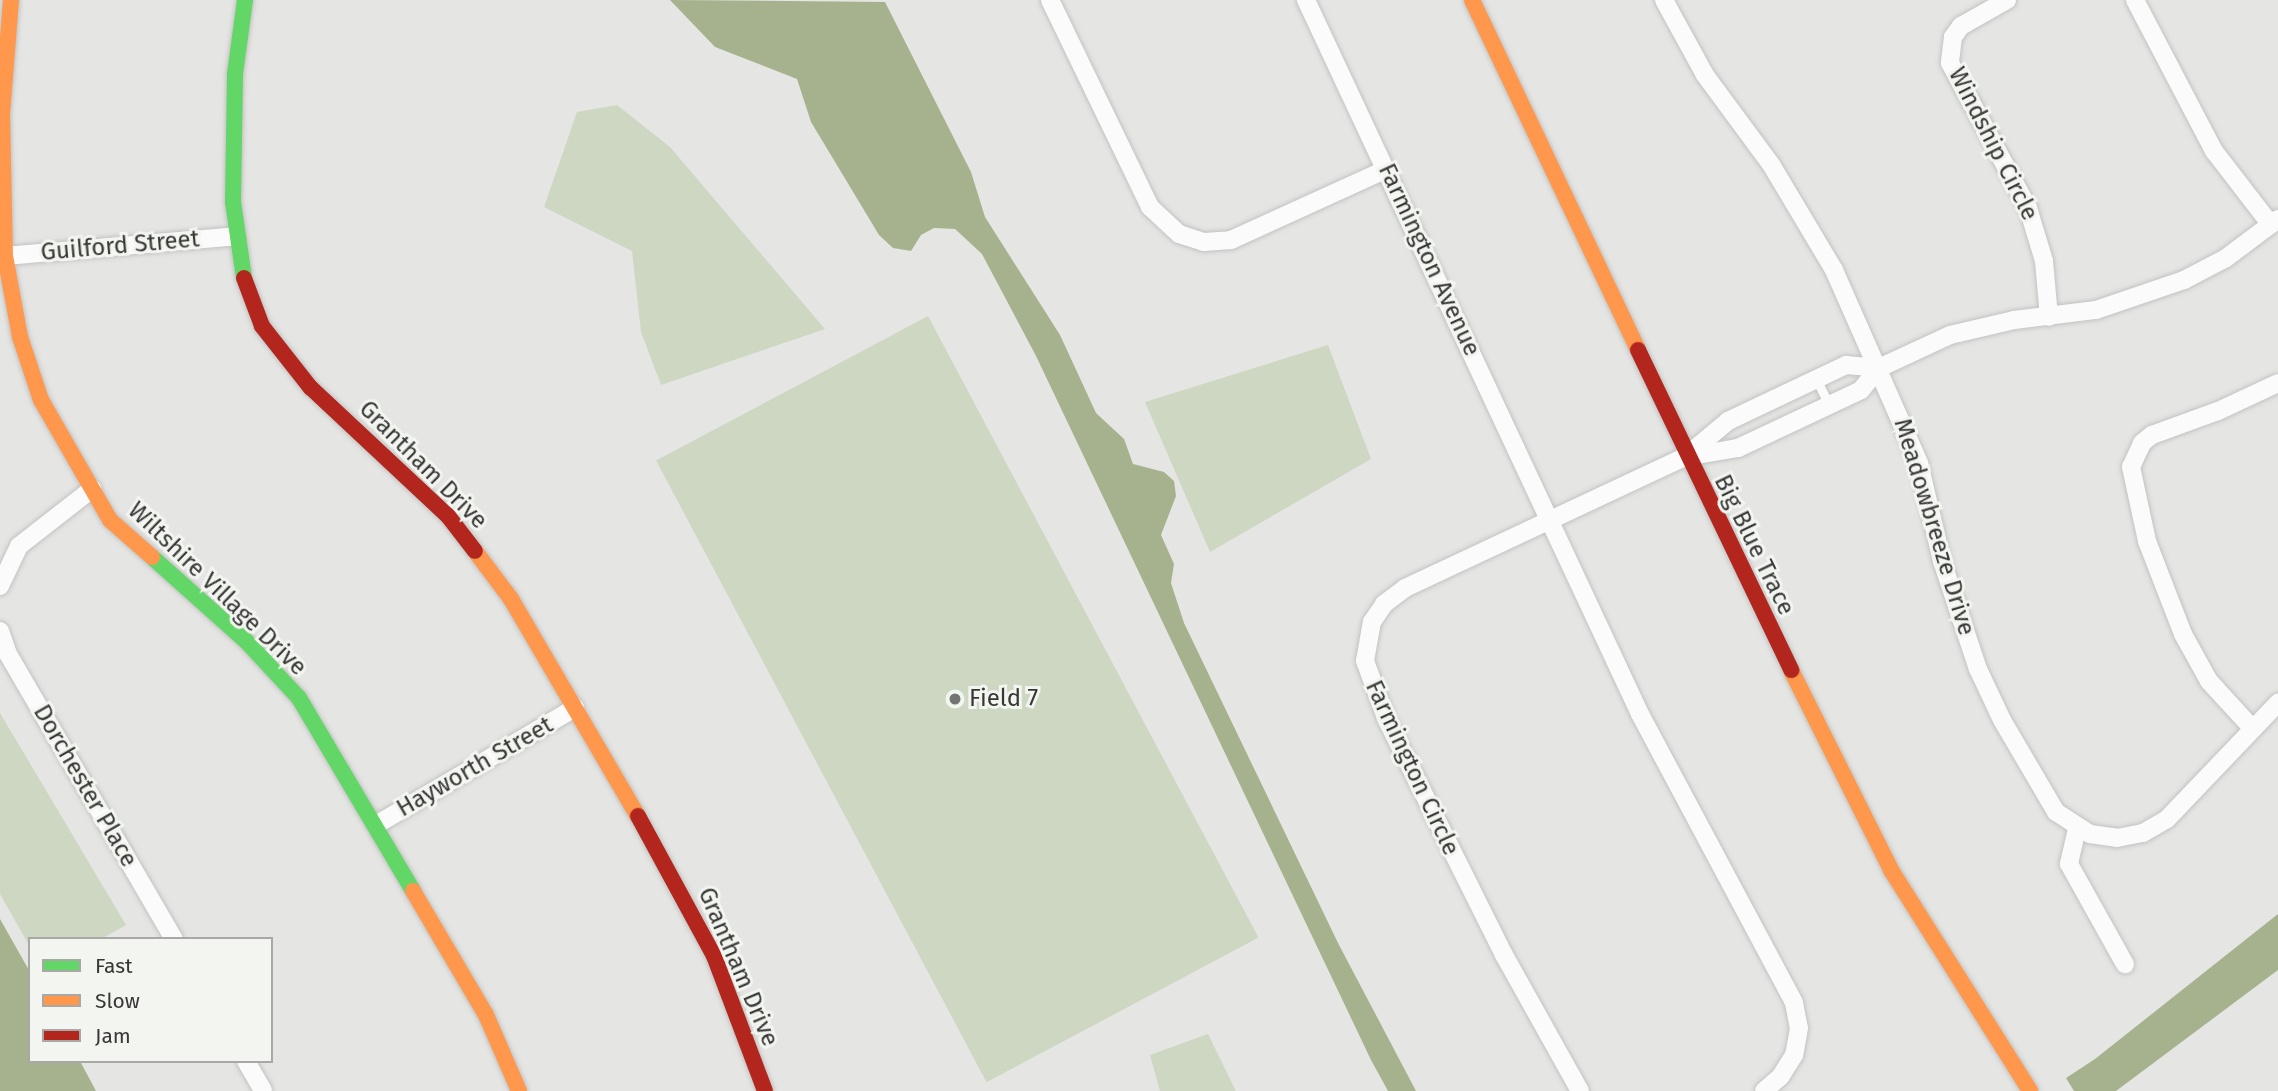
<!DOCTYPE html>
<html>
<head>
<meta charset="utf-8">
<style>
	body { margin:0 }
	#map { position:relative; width:2278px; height:1091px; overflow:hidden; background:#e5e6e4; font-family:"Fira Sans",sans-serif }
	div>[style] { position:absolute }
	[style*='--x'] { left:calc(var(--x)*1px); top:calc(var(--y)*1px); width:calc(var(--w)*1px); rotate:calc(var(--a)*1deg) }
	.green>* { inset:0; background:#ced7c1; transform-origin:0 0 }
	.water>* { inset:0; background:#a5b28d }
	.roads { filter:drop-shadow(0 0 2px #c2c3c1) drop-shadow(0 0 2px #c2c3c1) }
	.lane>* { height:9px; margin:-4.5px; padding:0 4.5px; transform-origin:4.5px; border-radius:4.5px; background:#fbfbfb }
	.street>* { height:18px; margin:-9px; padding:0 9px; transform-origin:9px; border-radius:9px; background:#fbfbfb }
	.fast>* { height:16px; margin:-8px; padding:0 8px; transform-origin:8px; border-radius:8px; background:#63d668 }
	.slow>* { height:16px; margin:-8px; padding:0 8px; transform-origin:8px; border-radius:8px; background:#ff974d }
	.jam>* { height:16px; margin:-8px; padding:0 8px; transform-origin:8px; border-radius:8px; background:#b3261e }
	.dots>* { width:19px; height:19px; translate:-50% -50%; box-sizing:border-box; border:4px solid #f3f5f0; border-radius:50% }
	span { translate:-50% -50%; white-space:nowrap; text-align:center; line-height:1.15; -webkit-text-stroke:6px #f3f5f0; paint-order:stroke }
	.street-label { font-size:24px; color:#373836 }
	.poi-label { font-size:24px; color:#373836 }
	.left { translate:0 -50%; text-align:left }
	.legend { position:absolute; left:28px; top:937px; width:245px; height:126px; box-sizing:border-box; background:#f3f5f0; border:2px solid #a8a9a6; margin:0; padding:9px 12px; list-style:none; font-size:21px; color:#373836 }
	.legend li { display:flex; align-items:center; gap:14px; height:35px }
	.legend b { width:35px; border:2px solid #a8a9a6 }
</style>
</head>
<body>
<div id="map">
	<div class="green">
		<div style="clip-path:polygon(617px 105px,670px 147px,825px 329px,661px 385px,641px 332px,632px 251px,544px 207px,577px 112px)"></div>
		<div style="left:928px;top:316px;width:704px;height:308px;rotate:62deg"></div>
		<div style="clip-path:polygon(1328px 345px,1371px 459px,1210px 552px,1145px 402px)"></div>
		<div style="clip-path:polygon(0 713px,126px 925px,101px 939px,30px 939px,30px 947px,0 894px)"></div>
		<div style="clip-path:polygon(1208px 1034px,1236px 1091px,1160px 1091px,1150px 1055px)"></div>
	</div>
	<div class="water">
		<div style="clip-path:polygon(670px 0,885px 2px,971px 172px,985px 217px,1060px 335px,1096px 413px,1124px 439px,1133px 464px,1164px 472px,1174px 481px,1176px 496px,1161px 535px,1174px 564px,1171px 583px,1184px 623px,1338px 943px,1416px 1091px,1388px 1091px,1371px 1060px,1036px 356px,982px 254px,955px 229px,934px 228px,921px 235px,911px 251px,893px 248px,879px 235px,811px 122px,797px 79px,715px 47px)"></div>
		<div style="clip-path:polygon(2278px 914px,2278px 970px,2116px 1091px,2074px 1091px,2066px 1078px,2095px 1059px)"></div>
		<div style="clip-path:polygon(0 919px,30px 972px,30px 1061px,80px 1061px,96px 1091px,0 1091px)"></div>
	</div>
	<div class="roads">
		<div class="lane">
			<div style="--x:1816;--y:379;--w:29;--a:63"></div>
		</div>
		<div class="street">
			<div style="--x:1050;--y:0;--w:230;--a:64.2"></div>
			<div style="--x:1150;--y:207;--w:40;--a:43"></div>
			<div style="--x:1179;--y:234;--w:26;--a:18"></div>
			<div style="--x:1204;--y:242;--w:27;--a:-4"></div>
			<div style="--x:1231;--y:240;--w:171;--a:-24.5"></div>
			<div style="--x:1306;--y:0;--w:788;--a:64.93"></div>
			<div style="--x:1640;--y:714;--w:327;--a:61.9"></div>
			<div style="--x:1794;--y:1003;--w:25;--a:79"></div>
			<div style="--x:1799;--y:1028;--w:27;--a:100"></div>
			<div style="--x:1794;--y:1055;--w:26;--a:122"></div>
			<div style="--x:1780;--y:1077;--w:21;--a:139"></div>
			<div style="--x:1664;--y:0;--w:85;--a:61.3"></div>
			<div style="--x:1705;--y:75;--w:113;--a:53.6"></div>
			<div style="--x:1772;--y:166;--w:121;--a:59.2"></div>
			<div style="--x:1834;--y:270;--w:211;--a:66.2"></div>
			<div style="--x:1919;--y:463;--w:101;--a:76.8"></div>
			<div style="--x:1942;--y:561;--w:114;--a:71.6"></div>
			<div style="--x:1978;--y:669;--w:56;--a:64.8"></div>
			<div style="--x:2002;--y:720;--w:107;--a:59.6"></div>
			<div style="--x:2056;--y:812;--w:40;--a:32.9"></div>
			<div style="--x:2090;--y:834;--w:27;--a:8"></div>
			<div style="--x:2117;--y:838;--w:26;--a:-11"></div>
			<div style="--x:2143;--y:833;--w:28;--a:-30"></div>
			<div style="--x:2167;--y:819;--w:161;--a:-46.3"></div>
			<div style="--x:2007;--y:0;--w:53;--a:150.5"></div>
			<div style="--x:1961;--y:26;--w:14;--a:126"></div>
			<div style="--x:1953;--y:37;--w:26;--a:97"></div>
			<div style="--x:1950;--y:63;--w:165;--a:61.7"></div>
			<div style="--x:2028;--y:208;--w:55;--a:73.2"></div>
			<div style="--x:2044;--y:261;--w:56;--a:84.9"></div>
			<div style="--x:2135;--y:0;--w:170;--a:62.4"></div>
			<div style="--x:2214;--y:151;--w:93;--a:52.4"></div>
			<div style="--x:5;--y:256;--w:232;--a:-4.9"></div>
			<div style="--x:1685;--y:457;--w:54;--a:-9.6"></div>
			<div style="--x:1738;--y:448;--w:136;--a:-25.2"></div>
			<div style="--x:1861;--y:390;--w:28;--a:-51"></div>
			<div style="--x:1879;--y:368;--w:78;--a:-24.9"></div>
			<div style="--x:1950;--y:335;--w:66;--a:-13.2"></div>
			<div style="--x:2014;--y:320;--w:83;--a:-7"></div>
			<div style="--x:2096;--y:310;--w:93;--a:-18.8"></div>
			<div style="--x:2184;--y:280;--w:47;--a:-27.6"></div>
			<div style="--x:2226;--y:258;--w:65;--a:-36.9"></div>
			<div style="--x:0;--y:586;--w:44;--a:-64.6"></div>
			<div style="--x:19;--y:546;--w:93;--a:-38"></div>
			<div style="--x:0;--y:631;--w:24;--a:71"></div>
			<div style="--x:8;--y:654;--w:330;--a:59.8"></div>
			<div style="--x:2252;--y:728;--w:64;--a:-132.5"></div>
			<div style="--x:2209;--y:681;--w:54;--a:-119"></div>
			<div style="--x:2183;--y:634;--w:100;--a:-111.2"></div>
			<div style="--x:2147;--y:541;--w:76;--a:-102.2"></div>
			<div style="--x:2131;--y:467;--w:26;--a:-65"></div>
			<div style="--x:2142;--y:443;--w:13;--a:-39"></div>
			<div style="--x:2152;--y:435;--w:70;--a:-20"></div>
			<div style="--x:2218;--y:411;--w:66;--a:-25"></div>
			<div style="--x:376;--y:825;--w:231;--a:-30.5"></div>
			<div style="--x:2077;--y:829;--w:36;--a:103"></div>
			<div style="--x:2069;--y:864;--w:115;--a:60.8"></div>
			<div style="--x:246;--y:1061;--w:34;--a:60"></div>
			<div style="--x:1580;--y:1091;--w:156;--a:-119.2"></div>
			<div style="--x:1504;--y:955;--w:265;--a:-116.5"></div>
			<div style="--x:1386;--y:718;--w:61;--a:-110.2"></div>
			<div style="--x:1365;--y:661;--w:40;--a:-80"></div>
			<div style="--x:1372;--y:622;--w:22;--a:-56"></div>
			<div style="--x:1384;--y:604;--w:26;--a:-37"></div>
			<div style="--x:1405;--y:588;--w:309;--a:-25.1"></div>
			<div style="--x:1685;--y:457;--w:56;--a:-39.9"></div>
			<div style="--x:1728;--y:421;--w:131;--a:-25.4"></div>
			<div style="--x:1846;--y:365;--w:33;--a:5"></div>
		</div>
		<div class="fast">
			<div style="--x:244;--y:278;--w:77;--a:-98.2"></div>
			<div style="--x:233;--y:202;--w:128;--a:-89.1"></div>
			<div style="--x:235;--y:74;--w:75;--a:-82.3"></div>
			<div style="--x:152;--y:557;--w:126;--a:41.8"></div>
			<div style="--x:246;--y:641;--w:78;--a:47.1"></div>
			<div style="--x:299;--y:698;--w:224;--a:59.4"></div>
		</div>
		<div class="slow">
			<div style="--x:11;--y:0;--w:114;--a:94.5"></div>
			<div style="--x:2;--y:114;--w:142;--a:88.8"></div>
			<div style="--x:5;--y:256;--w:82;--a:79.5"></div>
			<div style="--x:20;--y:337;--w:66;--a:71.6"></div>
			<div style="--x:41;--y:400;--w:138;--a:60.1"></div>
			<div style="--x:110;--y:520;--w:56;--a:41.4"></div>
			<div style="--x:1472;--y:0;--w:387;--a:64.6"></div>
			<div style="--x:475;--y:551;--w:60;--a:53.1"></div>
			<div style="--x:511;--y:599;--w:251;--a:59.7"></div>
			<div style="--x:1791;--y:670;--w:224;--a:63.4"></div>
			<div style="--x:1891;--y:870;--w:261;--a:57.8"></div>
			<div style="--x:413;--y:891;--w:144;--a:59.5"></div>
			<div style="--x:486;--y:1015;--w:83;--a:66.5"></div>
		</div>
		<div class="jam">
			<div style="--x:244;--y:278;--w:51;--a:69.4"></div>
			<div style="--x:262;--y:326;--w:78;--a:51.8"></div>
			<div style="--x:310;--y:387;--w:189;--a:43.1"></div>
			<div style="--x:448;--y:516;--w:44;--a:52.4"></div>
			<div style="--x:1638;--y:350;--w:355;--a:64.4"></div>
			<div style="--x:638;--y:816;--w:159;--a:61.5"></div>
			<div style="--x:714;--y:956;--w:144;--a:69.3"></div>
		</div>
	</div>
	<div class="dots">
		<div style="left:955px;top:699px;background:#747573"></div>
	</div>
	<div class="street-label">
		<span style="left:1993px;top:144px;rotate:63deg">Windship Circle</span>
		<span style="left:120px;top:246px;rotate:-5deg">Guilford Street</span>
		<span style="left:1429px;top:260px;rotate:65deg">Farmington Avenue</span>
		<span style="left:423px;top:465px;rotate:45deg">Grantham Drive</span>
		<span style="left:1934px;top:527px;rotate:73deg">Meadowbreeze Drive</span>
		<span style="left:1754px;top:545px;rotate:64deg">Big Blue Trace</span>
		<span style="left:217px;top:589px;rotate:44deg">Wiltshire Village Drive</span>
		<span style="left:475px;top:767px;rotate:-30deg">Hayworth Street</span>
		<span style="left:1412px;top:768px;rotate:65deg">Farmington Circle</span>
		<span style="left:85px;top:786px;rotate:60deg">Dorchester Place</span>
		<span style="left:738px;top:967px;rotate:67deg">Grantham Drive</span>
	</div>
	<div class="poi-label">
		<span class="left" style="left:969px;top:699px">Field 7</span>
	</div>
	<ul class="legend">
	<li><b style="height:9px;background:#63d668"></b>Fast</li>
	<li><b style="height:9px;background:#ff974d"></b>Slow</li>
	<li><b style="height:9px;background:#b3261e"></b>Jam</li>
	</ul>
</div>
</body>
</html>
